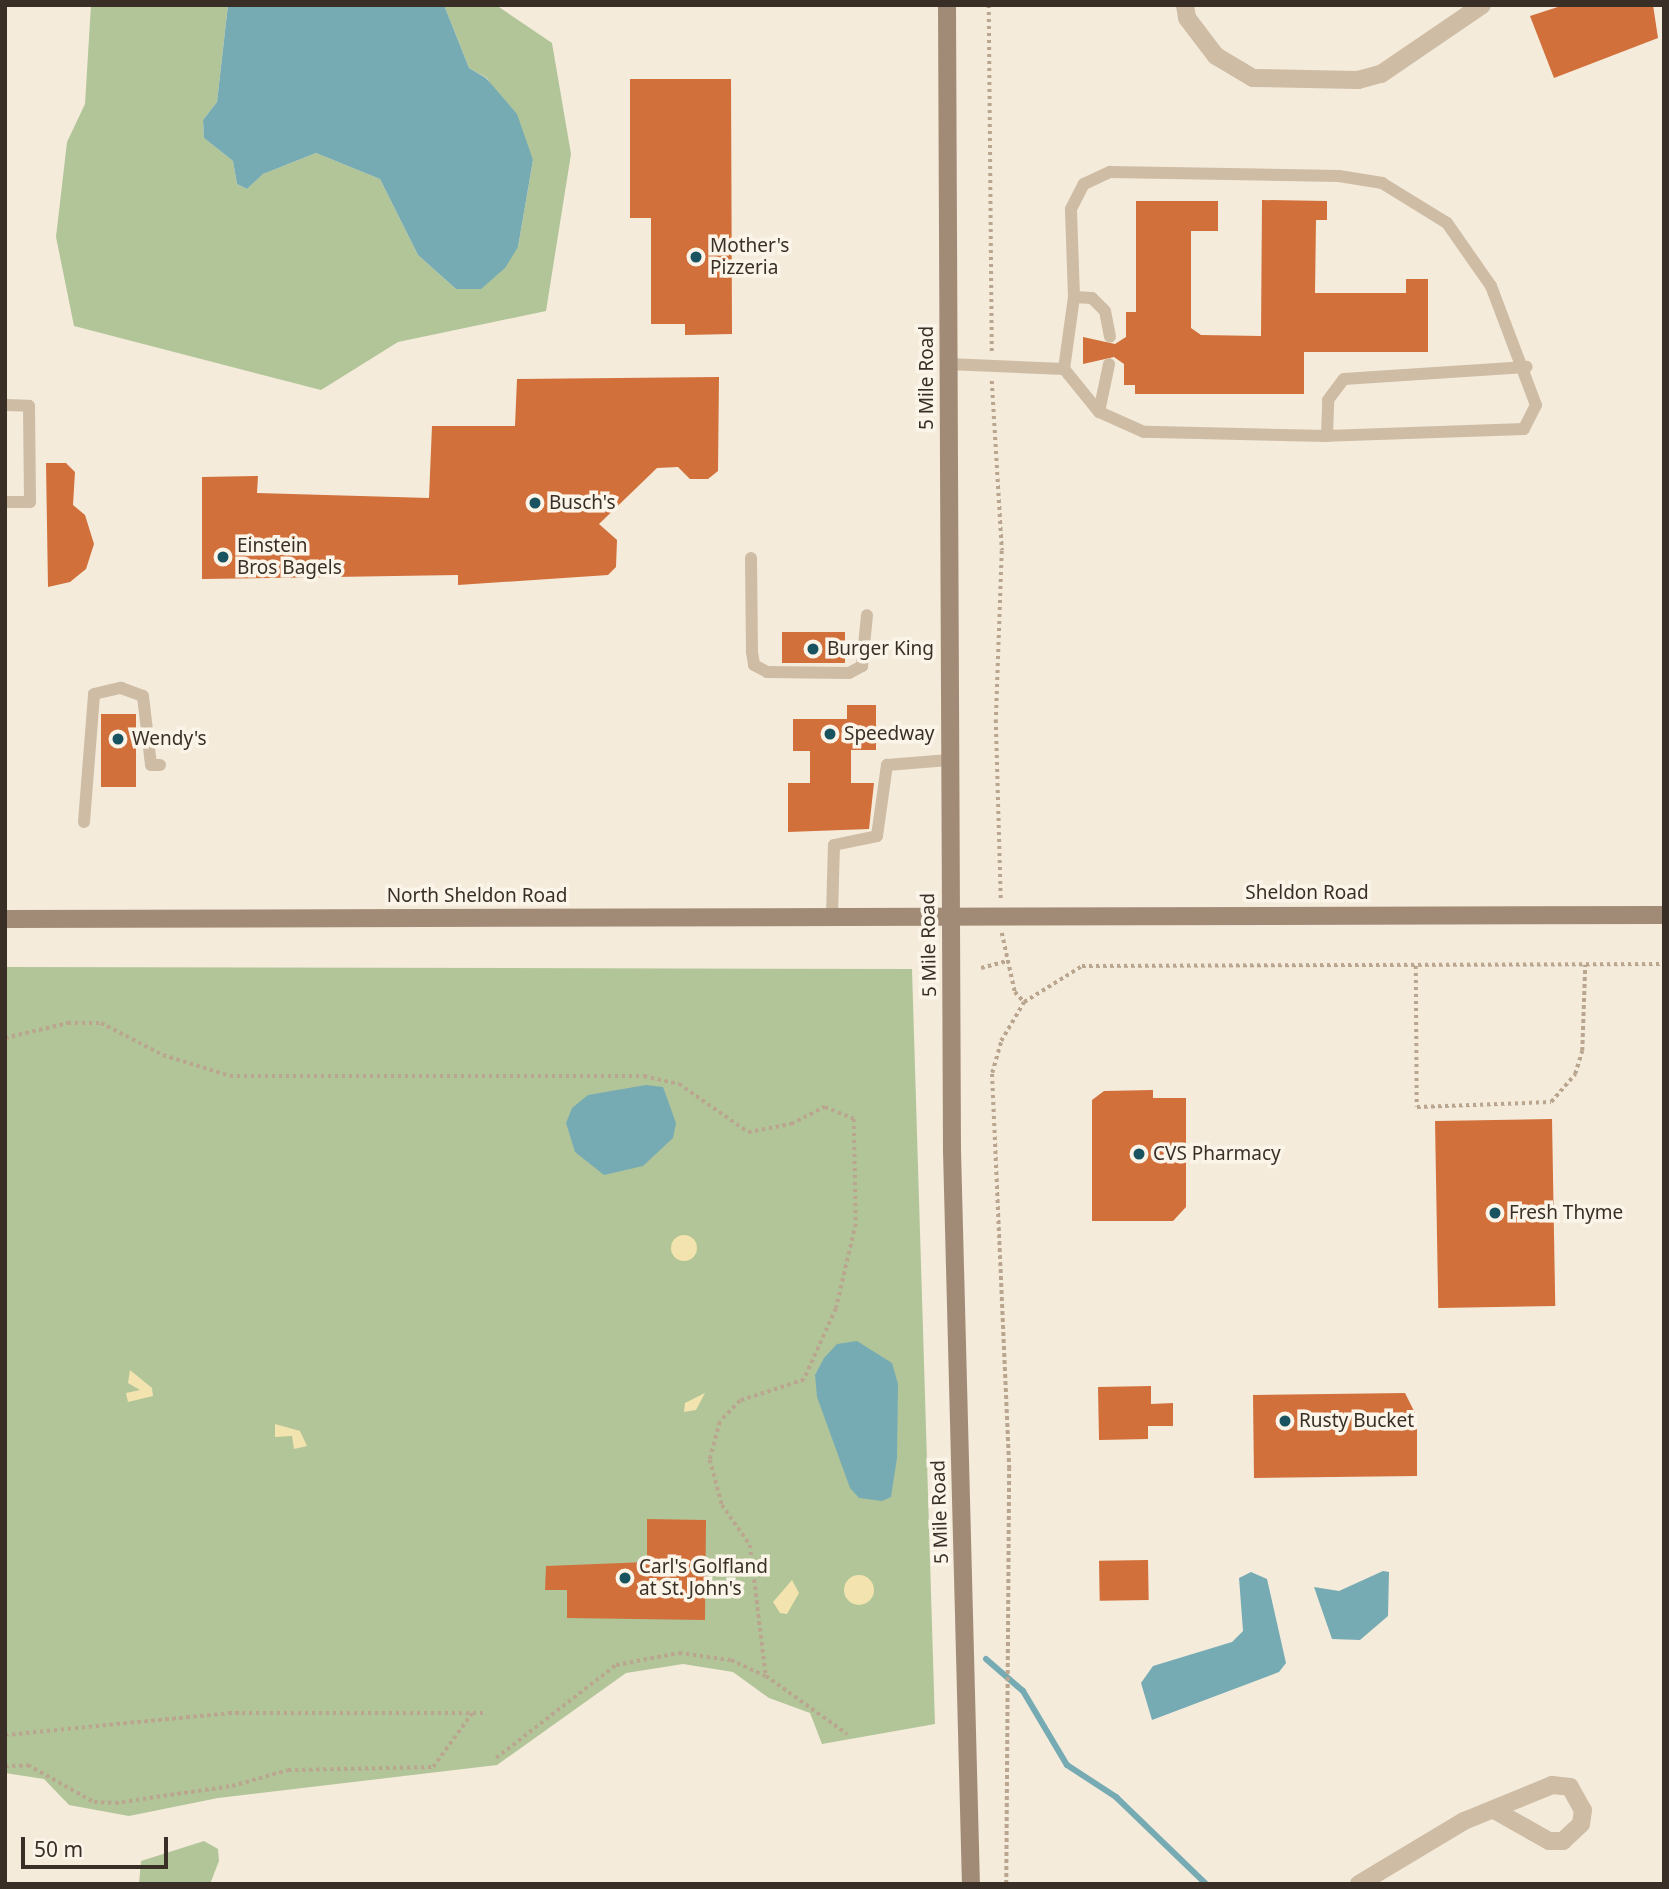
<!DOCTYPE html>
<html>
<head>
<meta charset="utf-8">
<style>
	body { margin:0 }
	#map { position:relative; width:1669px; height:1889px; overflow:hidden; background:#f4ebdb; font-family:"Noto Sans",sans-serif }
	div>[style] { position:absolute }
	[style*='--x'] { left:calc(var(--x)*1px); top:calc(var(--y)*1px); width:calc(var(--w)*1px); rotate:calc(var(--a)*1deg) }
	.green>* { inset:0; background:#b2c599 }
	.sand>* { inset:0; background:#f3e3ae }
	.round { border-radius:50% }
	.water>* { inset:0; background:#77abb4 }
	.stream>* { height:6px; margin:-3px; padding:0 3px; transform-origin:3px; border-radius:3px; background:#77abb4 }
	.building>* { inset:0; background:#d2703b; transform-origin:0 0 }
	.path>* { height:3.5px; margin-top:-1.75px; transform-origin:0; background:repeating-linear-gradient(90deg,#baa68f 0 3.5px,transparent 0 7px) }
	.lane>* { height:12px; margin:-6px; padding:0 6px; transform-origin:6px; border-radius:6px; background:#cebca5 }
	.street>* { height:18px; margin:-9px; padding:0 9px; transform-origin:9px; border-radius:9px; background:#cebca5 }
	.secondary>* { height:18px; margin:-9px; padding:0 9px; transform-origin:9px; border-radius:9px; background:#a28b76 }
	.dots>* { width:19px; height:19px; translate:-50% -50%; box-sizing:border-box; border:4px solid #fbf4e8; border-radius:50% }
	span { translate:-50% -50%; white-space:nowrap; text-align:center; line-height:1.15; -webkit-text-stroke:7px #fbf4e8; paint-order:stroke }
	.poi-label { font-size:19px; color:#392f27 }
	.left { translate:0 -50%; text-align:left }
	.street-label { font-size:19px; color:#392f27 }
	.frame { position:absolute; inset:0; border:7px solid #392f27; pointer-events:none }
	.scale { position:absolute; left:21px; top:1837px; width:147px; height:32px; box-sizing:border-box; border:4px solid #392f27; border-top:0; padding-left:9px; font-size:21px; line-height:24px; white-space:nowrap; color:#392f27; -webkit-text-stroke:5px #fbf4e8; paint-order:stroke }
</style>
</head>
<body>
<div id="map">
	<div class="green">
		<div style="clip-path:polygon(91px 5px,228px 5px,217px 102px,203px 120px,204px 138px,233px 161px,237px 184px,247px 189px,263px 174px,316px 153px,380px 179px,418px 255px,456px 289px,518px 247px,533px 160px,487px 78px,469px 68px,444px 5px,496px 5px,552px 43px,571px 154px,546px 311px,398px 342px,321px 390px,74px 326px,56px 237px,67px 142px,85px 104px)"></div>
		<div style="clip-path:polygon(5px 967px,912px 969px,935px 1724px,822px 1744px,810px 1713px,769px 1698px,733px 1672px,683px 1664px,626px 1673px,497px 1765px,218px 1798px,129px 1816px,69px 1805px,44px 1779px,5px 1773px)"></div>
		<div style="clip-path:polygon(204px 1841px,218px 1849px,219px 1861px,210px 1884px,139px 1884px,141px 1861px)"></div>
	</div>
	<div class="sand">
		<div class="round" style="left:671px;top:1235px;width:26px;height:26px"></div>
		<div style="clip-path:polygon(130px 1370px,152px 1388px,153px 1396px,128px 1402px,126px 1393px,140px 1390px,128px 1383px)"></div>
		<div style="clip-path:polygon(705px 1393px,696px 1410px,684px 1412px,685px 1403px)"></div>
		<div style="clip-path:polygon(275px 1424px,300px 1431px,307px 1446px,294px 1449px,292px 1436px,275px 1437px)"></div>
		<div class="round" style="left:844px;top:1575px;width:30px;height:30px"></div>
		<div style="clip-path:polygon(792px 1580px,799px 1593px,787px 1614px,780px 1613px,773px 1602px)"></div>
	</div>
	<div class="water">
		<div style="clip-path:polygon(228px 5px,444px 5px,469px 68px,486px 78px,517px 114px,533px 160px,518px 247px,505px 268px,481px 289px,456px 289px,418px 255px,380px 179px,316px 153px,263px 174px,247px 189px,237px 184px,233px 161px,204px 138px,203px 120px,217px 102px)"></div>
		<div style="clip-path:polygon(646px 1085px,663px 1087px,676px 1123px,673px 1138px,643px 1166px,604px 1175px,575px 1152px,566px 1123px,572px 1108px,588px 1095px)"></div>
		<div style="clip-path:polygon(857px 1341px,892px 1363px,898px 1384px,897px 1458px,891px 1497px,882px 1501px,859px 1498px,850px 1488px,817px 1397px,815px 1375px,824px 1358px,837px 1344px)"></div>
		<div style="clip-path:polygon(1383px 1571px,1389px 1572px,1388px 1616px,1360px 1640px,1332px 1639px,1314px 1587px,1339px 1591px)"></div>
		<div style="clip-path:polygon(1251px 1572px,1267px 1579px,1286px 1663px,1279px 1672px,1152px 1720px,1141px 1683px,1153px 1666px,1232px 1642px,1243px 1631px,1239px 1578px)"></div>
	</div>
	<div class="stream">
		<div style="--x:986;--y:1659;--w:49;--a:40.9"></div>
		<div style="--x:1023;--y:1691;--w:86;--a:59.3"></div>
		<div style="--x:1067;--y:1765;--w:59;--a:33.1"></div>
		<div style="--x:1116;--y:1797;--w:125;--a:44"></div>
	</div>
	<div class="building">
		<div style="clip-path:polygon(1564px 5px,1653px 5px,1658px 38px,1554px 78px,1530px 16px)"></div>
		<div style="clip-path:polygon(630px 79px,731px 79px,732px 334px,685px 335px,685px 324px,651px 324px,651px 218px,630px 218px)"></div>
		<div style="clip-path:polygon(1262px 200px,1327px 201px,1327px 220px,1316px 220px,1315px 293px,1406px 293px,1406px 279px,1428px 279px,1428px 352px,1304px 352px,1304px 394px,1135px 394px,1135px 385px,1124px 385px,1124px 364px,1114px 357px,1083px 364px,1083px 337px,1115px 344px,1126px 337px,1126px 312px,1136px 312px,1136px 201px,1218px 201px,1218px 231px,1191px 231px,1191px 328px,1201px 335px,1261px 336px)"></div>
		<div style="clip-path:polygon(719px 377px,718px 471px,708px 479px,690px 479px,678px 467px,657px 468px,599px 524px,617px 540px,616px 567px,608px 575px,458px 585px,458px 575px,202px 579px,202px 477px,258px 476px,257px 493px,429px 498px,432px 426px,515px 426px,517px 379px)"></div>
		<div style="clip-path:polygon(46px 463px,66px 463px,75px 472px,73px 505px,85px 515px,94px 544px,86px 569px,70px 582px,48px 587px)"></div>
		<div style="left:782px;top:632px;width:63px;height:31px"></div>
		<div style="clip-path:polygon(847px 705px,876px 705px,876px 750px,851px 750px,851px 783px,874px 783px,869px 829px,788px 832px,788px 783px,810px 783px,810px 751px,793px 751px,793px 719px,847px 719px)"></div>
		<div style="left:101px;top:714px;width:35px;height:73px"></div>
		<div style="clip-path:polygon(1153px 1090px,1153px 1098px,1186px 1098px,1186px 1207px,1173px 1221px,1092px 1221px,1092px 1100px,1104px 1091px)"></div>
		<div style="left:1552px;top:1119px;width:187px;height:117px;rotate:89deg"></div>
		<div style="clip-path:polygon(1151px 1386px,1151px 1404px,1173px 1403px,1173px 1426px,1148px 1426px,1148px 1439px,1099px 1440px,1098px 1387px)"></div>
		<div style="clip-path:polygon(1405px 1393px,1417px 1417px,1417px 1476px,1254px 1478px,1253px 1395px)"></div>
		<div style="clip-path:polygon(647px 1519px,706px 1520px,705px 1620px,567px 1618px,567px 1590px,545px 1590px,546px 1566px,647px 1562px)"></div>
		<div style="left:1148px;top:1560px;width:40px;height:49px;rotate:89deg"></div>
	</div>
	<div class="path">
		<div style="--x:989;--y:5;--w:347;--a:89.5"></div>
		<div style="--x:992;--y:381;--w:170;--a:86.6"></div>
		<div style="--x:1002;--y:551;--w:169;--a:92"></div>
		<div style="--x:996;--y:720;--w:181;--a:88.4"></div>
		<div style="--x:1002;--y:933;--w:60;--a:77.6"></div>
		<div style="--x:1015;--y:992;--w:13;--a:48"></div>
		<div style="--x:1416;--y:966;--w:141;--a:89.6"></div>
		<div style="--x:1417;--y:1107;--w:134;--a:-2.1"></div>
		<div style="--x:1551;--y:1102;--w:37;--a:-49"></div>
		<div style="--x:1575;--y:1074;--w:24;--a:-73"></div>
		<div style="--x:1582;--y:1051;--w:86;--a:-88"></div>
		<div style="--x:981;--y:968;--w:28;--a:-15"></div>
		<div style="--x:5;--y:1038;--w:65;--a:-13.4"></div>
		<div style="--x:68;--y:1023;--w:33;--a:0"></div>
		<div style="--x:101;--y:1023;--w:70;--a:27.3"></div>
		<div style="--x:163;--y:1055;--w:70;--a:17.4"></div>
		<div style="--x:230;--y:1076;--w:414;--a:0"></div>
		<div style="--x:644;--y:1076;--w:36;--a:13"></div>
		<div style="--x:679;--y:1084;--w:84;--a:34.8"></div>
		<div style="--x:748;--y:1132;--w:44;--a:-10.5"></div>
		<div style="--x:791;--y:1124;--w:38;--a:-27"></div>
		<div style="--x:825;--y:1107;--w:31;--a:22"></div>
		<div style="--x:854;--y:1119;--w:105;--a:88.9"></div>
		<div style="--x:856;--y:1224;--w:87;--a:103.2"></div>
		<div style="--x:836;--y:1309;--w:78;--a:114.3"></div>
		<div style="--x:804;--y:1380;--w:67;--a:161.8"></div>
		<div style="--x:740;--y:1401;--w:29;--a:134"></div>
		<div style="--x:720;--y:1422;--w:39;--a:105"></div>
		<div style="--x:710;--y:1460;--w:47;--a:75.1"></div>
		<div style="--x:722;--y:1505;--w:49;--a:55"></div>
		<div style="--x:750;--y:1545;--w:132;--a:83"></div>
		<div style="--x:5;--y:1735;--w:224;--a:-5.6"></div>
		<div style="--x:228;--y:1713;--w:256;--a:0"></div>
		<div style="--x:496;--y:1758;--w:152;--a:-37.8"></div>
		<div style="--x:616;--y:1665;--w:64;--a:-10.8"></div>
		<div style="--x:679;--y:1653;--w:52;--a:7.7"></div>
		<div style="--x:731;--y:1660;--w:38;--a:25"></div>
		<div style="--x:766;--y:1676;--w:100;--a:35.6"></div>
		<div style="--x:5;--y:1766;--w:23;--a:-2"></div>
		<div style="--x:28;--y:1765;--w:76;--a:29.3"></div>
		<div style="--x:94;--y:1802;--w:21;--a:3"></div>
		<div style="--x:115;--y:1803;--w:118;--a:-8.3"></div>
		<div style="--x:232;--y:1786;--w:58;--a:-15.9"></div>
		<div style="--x:288;--y:1770;--w:145;--a:-1.2"></div>
		<div style="--x:433;--y:1767;--w:68;--a:-54"></div>
		<div style="--x:1006;--y:1884;--w:415;--a:-89.6"></div>
		<div style="--x:1009;--y:1469;--w:396;--a:-92.5"></div>
		<div style="--x:992;--y:1073;--w:33;--a:-74"></div>
		<div style="--x:1001;--y:1041;--w:45;--a:-59.5"></div>
		<div style="--x:1024;--y:1002;--w:68;--a:-31.8"></div>
		<div style="--x:1082;--y:966;--w:582;--a:-0.2"></div>
	</div>
	<div class="lane">
		<div style="--x:1074;--y:297;--w:18;--a:3"></div>
		<div style="--x:1092;--y:298;--w:18;--a:45"></div>
		<div style="--x:1105;--y:311;--w:26;--a:79"></div>
		<div style="--x:948;--y:364;--w:116;--a:2.5"></div>
		<div style="--x:1064;--y:369;--w:73;--a:-82.1"></div>
		<div style="--x:1074;--y:297;--w:88;--a:-92"></div>
		<div style="--x:1071;--y:209;--w:28;--a:-63"></div>
		<div style="--x:1084;--y:184;--w:29;--a:-25"></div>
		<div style="--x:1110;--y:172;--w:229;--a:1"></div>
		<div style="--x:1339;--y:176;--w:44;--a:9.2"></div>
		<div style="--x:1382;--y:183;--w:76;--a:31.6"></div>
		<div style="--x:1447;--y:223;--w:77;--a:55.1"></div>
		<div style="--x:1491;--y:286;--w:127;--a:69.3"></div>
		<div style="--x:1536;--y:405;--w:27;--a:117"></div>
		<div style="--x:1524;--y:429;--w:197;--a:178"></div>
		<div style="--x:1327;--y:436;--w:183;--a:-178.7"></div>
		<div style="--x:1144;--y:432;--w:49;--a:-156"></div>
		<div style="--x:1099;--y:412;--w:55;--a:-129.1"></div>
		<div style="--x:5;--y:405;--w:24;--a:2"></div>
		<div style="--x:29;--y:406;--w:96;--a:89.4"></div>
		<div style="--x:30;--y:502;--w:25;--a:180"></div>
		<div style="--x:1099;--y:412;--w:49;--a:-78.2"></div>
		<div style="--x:1327;--y:436;--w:36;--a:-88"></div>
		<div style="--x:1328;--y:400;--w:26;--a:-53"></div>
		<div style="--x:1344;--y:379;--w:183;--a:-3.8"></div>
		<div style="--x:751;--y:558;--w:94;--a:89.4"></div>
		<div style="--x:752;--y:652;--w:13;--a:81"></div>
		<div style="--x:754;--y:665;--w:15;--a:28"></div>
		<div style="--x:767;--y:672;--w:82;--a:0.7"></div>
		<div style="--x:849;--y:673;--w:15;--a:-28"></div>
		<div style="--x:862;--y:666;--w:51;--a:-84.4"></div>
		<div style="--x:84;--y:822;--w:128;--a:-85.5"></div>
		<div style="--x:94;--y:694;--w:28;--a:-13"></div>
		<div style="--x:121;--y:688;--w:23;--a:20"></div>
		<div style="--x:143;--y:696;--w:69;--a:83.4"></div>
		<div style="--x:151;--y:765;--w:9;--a:0"></div>
		<div style="--x:832;--y:915;--w:70;--a:-88.4"></div>
		<div style="--x:834;--y:845;--w:44;--a:-11.8"></div>
		<div style="--x:877;--y:836;--w:72;--a:-82"></div>
		<div style="--x:887;--y:765;--w:62;--a:-4.6"></div>
	</div>
	<div class="street">
		<div style="--x:1185;--y:5;--w:13;--a:81"></div>
		<div style="--x:1187;--y:18;--w:48;--a:52.7"></div>
		<div style="--x:1216;--y:56;--w:43;--a:30.7"></div>
		<div style="--x:1253;--y:78;--w:105;--a:1.1"></div>
		<div style="--x:1358;--y:80;--w:24;--a:-15"></div>
		<div style="--x:1381;--y:74;--w:122;--a:-34.3"></div>
		<div style="--x:1359;--y:1884;--w:122;--a:-31"></div>
		<div style="--x:1464;--y:1821;--w:95;--a:-22.2"></div>
		<div style="--x:1552;--y:1785;--w:18;--a:6"></div>
		<div style="--x:1570;--y:1787;--w:26;--a:61"></div>
		<div style="--x:1583;--y:1810;--w:14;--a:98"></div>
		<div style="--x:1581;--y:1824;--w:25;--a:137"></div>
		<div style="--x:1563;--y:1841;--w:14;--a:180"></div>
		<div style="--x:1549;--y:1841;--w:61;--a:-150.5"></div>
	</div>
	<div class="secondary">
		<div style="--x:947;--y:5;--w:1146;--a:89.75"></div>
		<div style="--x:952;--y:1151;--w:733;--a:88.52"></div>
		<div style="--x:5;--y:919;--w:1659;--a:-0.14"></div>
	</div>
	<div class="dots">
		<div style="left:696px;top:257px;background:#18535f"></div>
		<div style="left:535px;top:503px;background:#18535f"></div>
		<div style="left:223px;top:557px;background:#18535f"></div>
		<div style="left:813px;top:649px;background:#18535f"></div>
		<div style="left:830px;top:734px;background:#18535f"></div>
		<div style="left:118px;top:739px;background:#18535f"></div>
		<div style="left:1139px;top:1154px;background:#18535f"></div>
		<div style="left:1495px;top:1213px;background:#18535f"></div>
		<div style="left:1285px;top:1421px;background:#18535f"></div>
		<div style="left:625px;top:1578px;background:#18535f"></div>
	</div>
	<div class="poi-label">
		<span class="left" style="left:710px;top:257px">Mother's<br>Pizzeria</span>
		<span class="left" style="left:549px;top:503px">Busch's</span>
		<span class="left" style="left:237px;top:557px">Einstein<br>Bros Bagels</span>
		<span class="left" style="left:827px;top:649px">Burger King</span>
		<span class="left" style="left:844px;top:734px">Speedway</span>
		<span class="left" style="left:132px;top:739px">Wendy's</span>
		<span class="left" style="left:1153px;top:1154px">CVS Pharmacy</span>
		<span class="left" style="left:1509px;top:1213px">Fresh Thyme</span>
		<span class="left" style="left:1299px;top:1421px">Rusty Bucket</span>
		<span class="left" style="left:639px;top:1578px">Carl's Golfland<br>at St. John's</span>
	</div>
	<div class="street-label">
		<span style="left:927px;top:378px;rotate:-90deg">5 Mile Road</span>
		<span style="left:1307px;top:893px">Sheldon Road</span>
		<span style="left:477px;top:896px">North Sheldon Road</span>
		<span style="left:929px;top:945px;rotate:-91deg">5 Mile Road</span>
		<span style="left:940px;top:1512px;rotate:-92deg">5 Mile Road</span>
	</div>
	<div class="frame"></div>
	<div class="scale">50 m</div>
</div>
</body>
</html>
